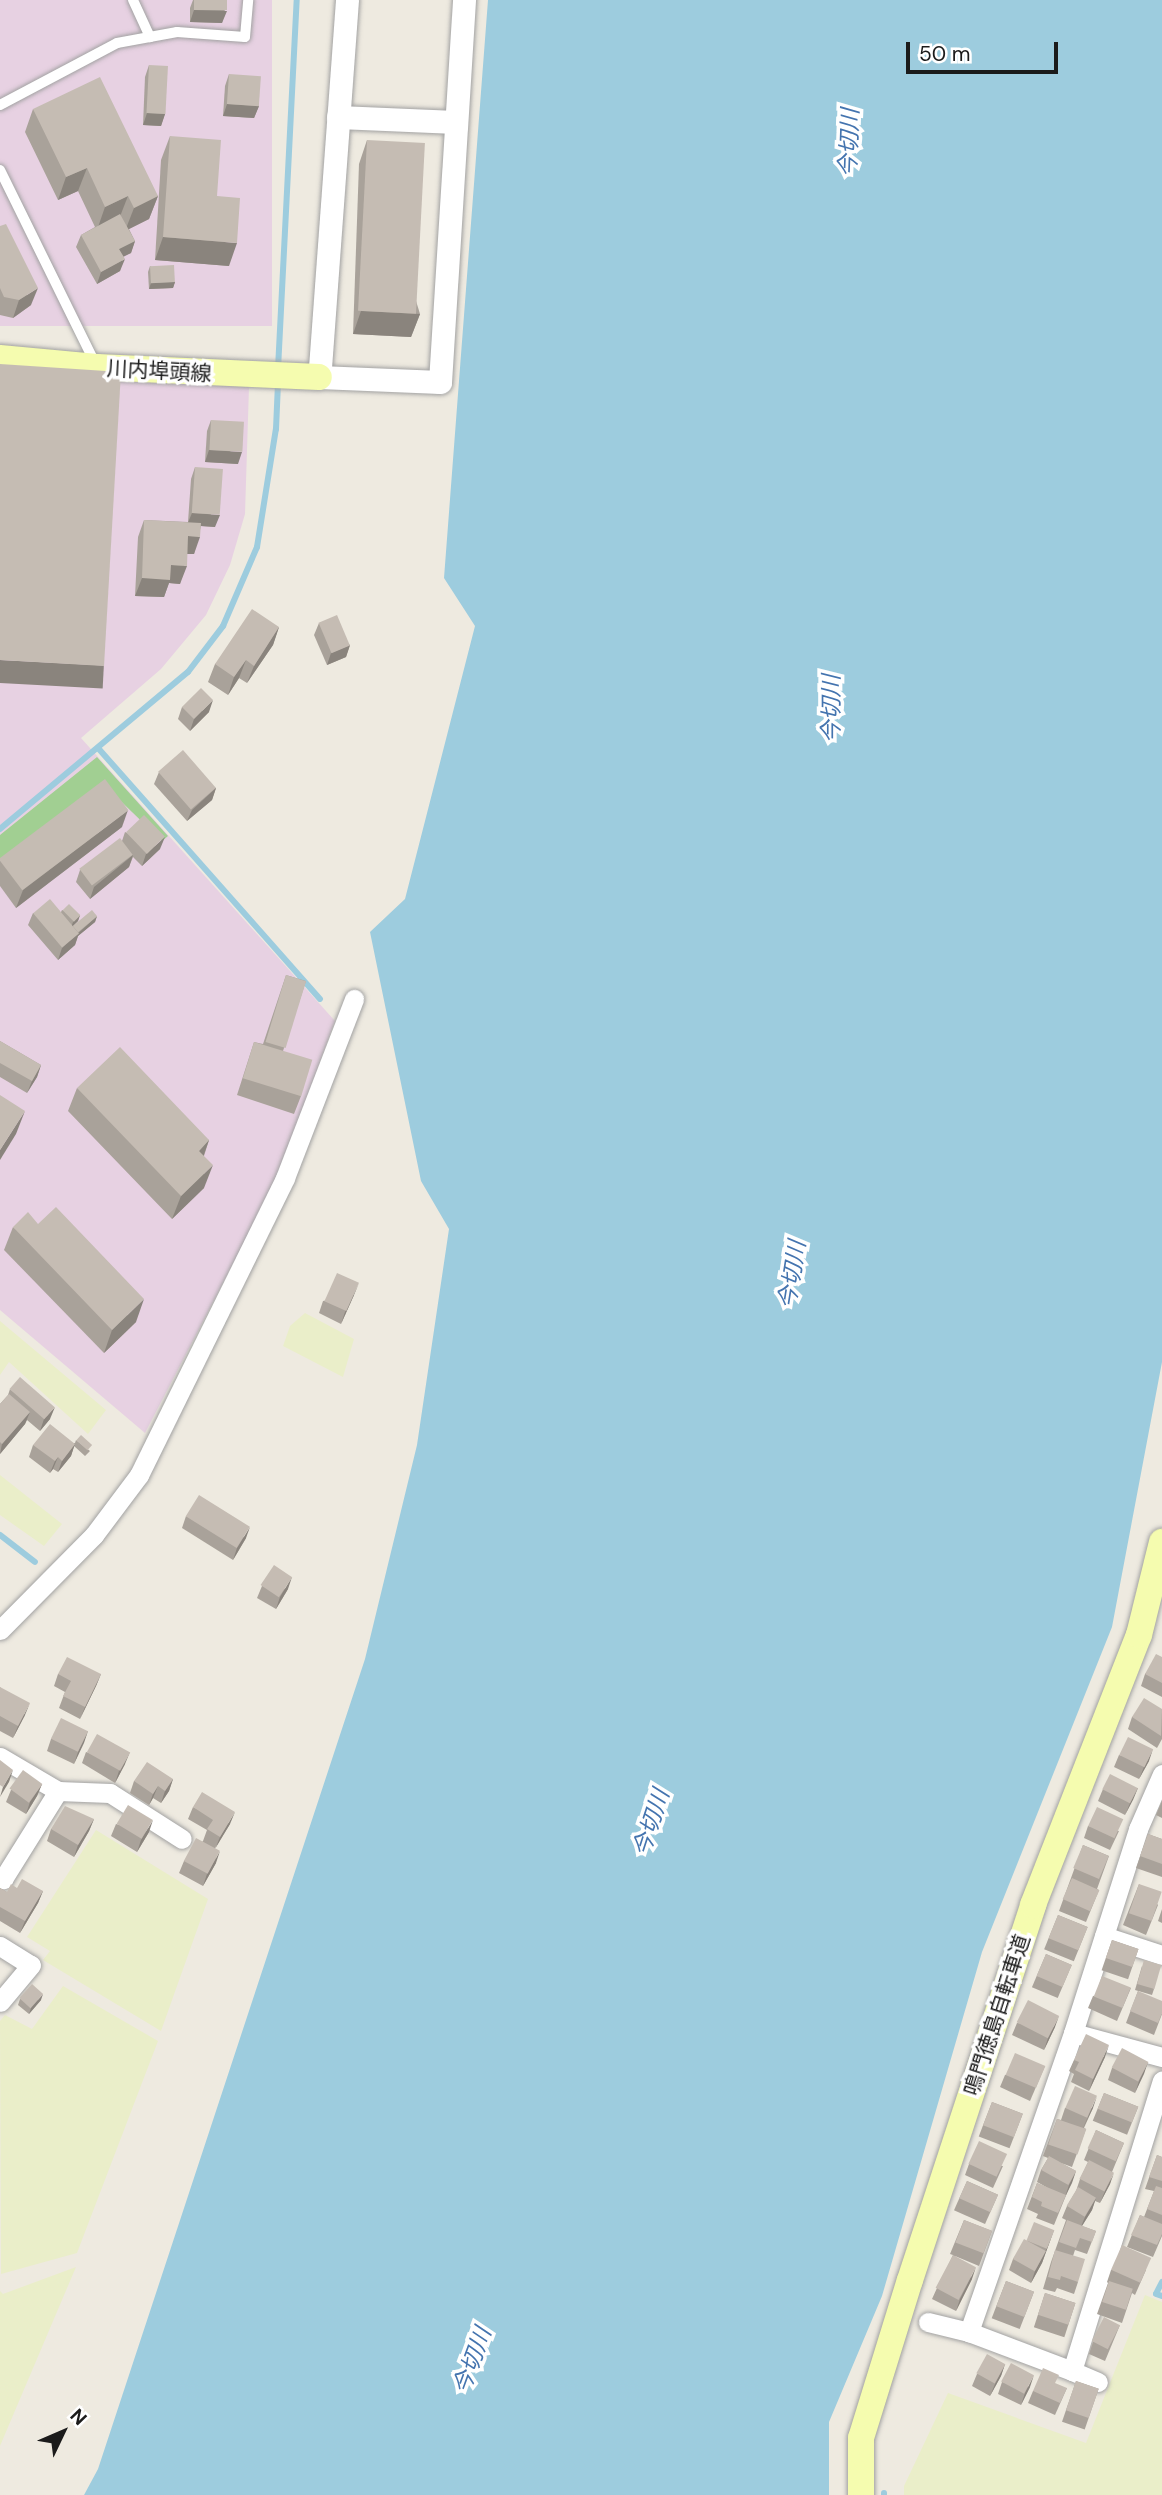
<!DOCTYPE html>
<html>
<head>
<meta charset="utf-8">
<style>
	body { margin:0 }
	#map { position:relative; width:1162px; height:2495px; overflow:hidden; background:#eeeae0; font-family:"DM Sans","Noto Sans JP",sans-serif }
	div>[style] { position:absolute }
	[style*='--x'] { left:calc(var(--x)*1px); top:calc(var(--y)*1px); width:calc(var(--w)*1px); rotate:calc(var(--a)*1deg) }
	.industrial>* { inset:0; background:#e7d1e2; transform-origin:0 0 }
	.farmland>* { inset:0; background:#eaeec9 }
	.forest>* { inset:0; background:#a1cf92 }
	.water>* { inset:0; background:#9dccde }
	.stream>* { height:6px; margin:-3px; padding:0 3px; transform-origin:3px; border-radius:3px; background:#9dccde }
	.roads { filter:drop-shadow(0 0 2px #a2a2a2) drop-shadow(0 0 2px #a2a2a2) }
	.service>* { height:10px; margin:-5px; padding:0 5px; transform-origin:5px; border-radius:5px; background:#fff }
	.minor>* { height:19px; margin:-9.5px; padding:0 9.5px; transform-origin:9.5px; border-radius:9.5px; background:#fff }
	.tertiary>* { height:23px; margin:-11.5px; padding:0 11.5px; transform-origin:11.5px; border-radius:11.5px; background:#fff }
	.secondary>* { height:26px; margin:-13px; padding:0 13px; transform-origin:13px; border-radius:13px; background:#f5fcaf }
	.wall>* { inset:0; background:#a9a29a; transform-origin:0 0 }
	.shaded-wall>* { inset:0; background:#8a847d; transform-origin:0 0 }
	.building>* { inset:0; background:#c5bcb3; transform-origin:0 0 }
	span { translate:-50% -50%; white-space:nowrap; text-align:center; line-height:1.15; -webkit-text-stroke:7px #fff; paint-order:stroke }
	.street-label { font-size:21px; color:#1b1b1b }
	.water-label { font-size:23px; color:#4474af; font-style:italic }
	.north { position:absolute; left:28px; top:2397px; width:70px; height:70px; -webkit-text-stroke:5px #fff; paint-order:stroke; rotate:46deg; font-size:19px; font-weight:700; line-height:28px; text-align:center; color:#1b1b1b }
	.north::after { content:''; display:block; margin:auto; width:24px; height:32px; background:#1b1b1b; clip-path:polygon(50% 0,100% 100%,50% 72%,0 100%) }
	.scale { position:absolute; left:906px; top:42px; width:152px; height:32px; box-sizing:border-box; border:4px solid #1b1b1b; border-top:0; padding-left:9px; font-size:21px; line-height:24px; white-space:nowrap; color:#1b1b1b; -webkit-text-stroke:5px #fff; paint-order:stroke }
</style>
</head>
<body>
<div id="map">
	<div class="industrial">
		<div style="left:0;top:0;width:272px;height:326px"></div>
		<div style="clip-path:polygon(0 369px,249px 387px,245px 514px,230px 565px,206px 615px,161px 669px,81px 738px,335px 1021px,276px 1181px,145px 1433px,0 1310px)"></div>
	</div>
	<div class="farmland">
		<div style="clip-path:polygon(305px 1313px,354px 1339px,343px 1377px,283px 1346px,290px 1326px)"></div>
		<div style="clip-path:polygon(0 1321px,106px 1410px,88px 1434px,9px 1362px,0 1375px)"></div>
		<div style="clip-path:polygon(0 1475px,62px 1524px,44px 1546px,0 1515px)"></div>
		<div style="clip-path:polygon(96px 1830px,208px 1899px,161px 2031px,43px 1960px,50px 1951px,27px 1937px)"></div>
		<div style="clip-path:polygon(63px 1986px,158px 2041px,77px 2253px,1px 2274px,0 2021px,5px 2015px,32px 2029px)"></div>
		<div style="clip-path:polygon(76px 2267px,0 2446px,0 2291px,3px 2294px)"></div>
		<div style="clip-path:polygon(1145px 2295px,1162px 2302px,1162px 2495px,904px 2495px,904px 2486px,948px 2393px,1086px 2443px)"></div>
	</div>
	<div class="forest">
		<div style="clip-path:polygon(97px 757px,168px 836px,162px 841px,102px 783px,0 863px,0 835px)"></div>
	</div>
	<div class="water">
		<div style="clip-path:polygon(488px 0,1162px 0,1162px 1362px,1112px 1627px,982px 1952px,882px 2296px,829px 2422px,829px 2495px,84px 2495px,98px 2469px,365px 1659px,417px 1445px,449px 1229px,421px 1181px,370px 932px,405px 899px,475px 626px,444px 578px)"></div>
	</div>
	<div class="stream">
		<div style="--x:278;--y:369;--w:369;--a:-87.1"></div>
		<div style="--x:98;--y:748;--w:335;--a:48.5"></div>
		<div style="--x:0;--y:829;--w:245;--a:-39.9"></div>
		<div style="--x:188;--y:672;--w:58;--a:-52.7"></div>
		<div style="--x:223;--y:626;--w:86;--a:-66.7"></div>
		<div style="--x:257;--y:547;--w:120;--a:-80.9"></div>
		<div style="--x:276;--y:429;--w:46;--a:-87.5"></div>
		<div style="--x:0;--y:1535;--w:44;--a:37.6"></div>
		<div style="--x:1162;--y:2282;--w:13;--a:117"></div>
		<div style="--x:1156;--y:2294;--w:6;--a:18"></div>
		<div style="--x:884;--y:2493;--w:2;--a:90"></div>
	</div>
	<div class="roads">
		<div class="service">
			<div style="--x:133;--y:0;--w:41;--a:65.3"></div>
			<div style="--x:0;--y:105;--w:132;--a:-27.9"></div>
			<div style="--x:117;--y:43;--w:61;--a:-10.4"></div>
			<div style="--x:177;--y:32;--w:68;--a:4.2"></div>
			<div style="--x:245;--y:37;--w:37;--a:-85"></div>
			<div style="--x:0;--y:170;--w:215;--a:63.8"></div>
		</div>
		<div class="minor">
			<div style="--x:0;--y:1630;--w:134;--a:-45.3"></div>
			<div style="--x:94;--y:1535;--w:75;--a:-53.1"></div>
			<div style="--x:139;--y:1475;--w:331;--a:-63.8"></div>
			<div style="--x:285;--y:1178;--w:192;--a:-68.9"></div>
			<div style="--x:0;--y:1757;--w:67;--a:30.4"></div>
			<div style="--x:58;--y:1791;--w:52;--a:2.2"></div>
			<div style="--x:110;--y:1793;--w:85;--a:32.6"></div>
			<div style="--x:0;--y:1877;--w:4;--a:34"></div>
			<div style="--x:3;--y:1879;--w:104;--a:-58"></div>
			<div style="--x:1104;--y:1936;--w:61;--a:18.1"></div>
			<div style="--x:0;--y:1946;--w:36;--a:32"></div>
			<div style="--x:31;--y:1965;--w:48;--a:130"></div>
			<div style="--x:1073;--y:2033;--w:214;--a:-72.3"></div>
			<div style="--x:1138;--y:1829;--w:60;--a:-66.4"></div>
			<div style="--x:1162;--y:2057;--w:92;--a:-164.9"></div>
			<div style="--x:1073;--y:2033;--w:317;--a:109.2"></div>
			<div style="--x:969;--y:2332;--w:110;--a:20.7"></div>
			<div style="--x:1072;--y:2371;--w:304;--a:-72.8"></div>
			<div style="--x:928;--y:2322;--w:42;--a:13.7"></div>
			<div style="--x:1072;--y:2371;--w:28;--a:23"></div>
		</div>
		<div class="tertiary">
			<div style="--x:347;--y:0;--w:378;--a:94.2"></div>
			<div style="--x:319;--y:377;--w:121;--a:2.4"></div>
			<div style="--x:440;--y:382;--w:383;--a:-86.4"></div>
			<div style="--x:338;--y:117;--w:118;--a:2.4"></div>
		</div>
		<div class="secondary">
			<div style="--x:0;--y:358;--w:97;--a:5.3"></div>
			<div style="--x:97;--y:367;--w:222;--a:2.6"></div>
			<div style="--x:861;--y:2495;--w:57;--a:-90"></div>
			<div style="--x:861;--y:2438;--w:165;--a:-72.8"></div>
			<div style="--x:910;--y:2280;--w:395;--a:-71.8"></div>
			<div style="--x:1033;--y:1905;--w:290;--a:-68.6"></div>
			<div style="--x:1139;--y:1635;--w:96;--a:-76.1"></div>
		</div>
	</div>
	<div class="wall">
		<div style="clip-path:polygon(193px 0,227px 0,222px 23px,190px 22px,190px 8px)"></div>
		<div style="clip-path:polygon(149px 65px,165px 114px,161px 126px,143px 125px,145px 77px)"></div>
		<div style="clip-path:polygon(229px 74px,259px 106px,254px 118px,223px 116px,225px 86px)"></div>
		<div style="clip-path:polygon(33px 109px,158px 196px,149px 219px,129px 229px,135px 241px,131px 253px,123px 256px,120px 271px,97px 284px,76px 247px,81px 235px,95px 227px,78px 191px,58px 200px,25px 132px)"></div>
		<div style="clip-path:polygon(170px 136px,217px 196px,229px 266px,155px 260px,161px 160px)"></div>
		<div style="clip-path:polygon(367px 140px,420px 314px,411px 337px,353px 334px,359px 164px)"></div>
		<div style="clip-path:polygon(0 226px,31px 305px,13px 318px,0 315px)"></div>
		<div style="clip-path:polygon(150px 266px,175px 282px,173px 288px,149px 289px,148px 272px)"></div>
		<div style="clip-path:polygon(211px 420px,238px 464px,205px 462px,207px 431px)"></div>
		<div style="clip-path:polygon(195px 467px,215px 527px,201px 526px,194px 554px,187px 554px,180px 584px,169px 583px,164px 597px,135px 596px,138px 537px,144px 520px,188px 522px,191px 479px)"></div>
		<div style="clip-path:polygon(319px 623px,350px 645px,346px 657px,327px 665px,314px 635px)"></div>
		<div style="clip-path:polygon(279px 627px,273px 645px,247px 683px,239px 678px,228px 695px,208px 682px,215px 664px)"></div>
		<div style="clip-path:polygon(182px 707px,209px 712px,190px 731px,178px 719px)"></div>
		<div style="clip-path:polygon(159px 772px,216px 788px,212px 800px,187px 821px,154px 784px)"></div>
		<div style="clip-path:polygon(122px 827px,16px 908px,0 886px,0 860px)"></div>
		<div style="clip-path:polygon(125px 832px,160px 849px,142px 866px,133px 857px,129px 867px,90px 899px,76px 882px,80px 870px,122px 841px)"></div>
		<div style="clip-path:polygon(62px 910px,80px 915px,78px 921px,73px 926px,97px 916px,95px 922px,78px 936px,75px 945px,58px 960px,28px 925px,33px 913px,61px 912px)"></div>
		<div style="clip-path:polygon(286px 975px,306px 981px,283px 1051px,301px 1096px,294px 1114px,237px 1095px,254px 1042px,263px 1044px)"></div>
		<div style="clip-path:polygon(0 1041px,41px 1065px,37px 1077px,27px 1093px,0 1077px)"></div>
		<div style="clip-path:polygon(77px 1088px,209px 1140px,204px 1156px,204px 1188px,172px 1219px,68px 1111px)"></div>
		<div style="clip-path:polygon(13px 1227px,136px 1322px,104px 1353px,4px 1250px)"></div>
		<div style="clip-path:polygon(354px 1295px,341px 1324px,319px 1313px,323px 1301px)"></div>
		<div style="clip-path:polygon(10px 1389px,50px 1419px,40px 1431px,27px 1420px,25px 1424px,0 1454px,0 1404px,8px 1395px)"></div>
		<div style="clip-path:polygon(76px 1440px,90px 1451px,85px 1456px,74px 1446px,71px 1456px,58px 1472px,53px 1469px,50px 1473px,29px 1457px,33px 1445px,75px 1443px)"></div>
		<div style="clip-path:polygon(186px 1516px,246px 1538px,233px 1560px,182px 1528px)"></div>
		<div style="clip-path:polygon(262px 1586px,288px 1589px,276px 1609px,257px 1598px)"></div>
		<div style="clip-path:polygon(1162px 1657px,1162px 1697px,1141px 1686px,1145px 1674px)"></div>
		<div style="clip-path:polygon(58px 1674px,101px 1674px,96px 1686px,80px 1719px,59px 1708px,65px 1692px,54px 1686px)"></div>
		<div style="clip-path:polygon(0 1687px,25px 1715px,13px 1738px,0 1731px)"></div>
		<div style="clip-path:polygon(1162px 1709px,1162px 1739px,1157px 1748px,1128px 1729px,1132px 1717px)"></div>
		<div style="clip-path:polygon(88px 1731px,74px 1764px,47px 1751px,51px 1739px)"></div>
		<div style="clip-path:polygon(86px 1752px,125px 1764px,115px 1783px,82px 1763px)"></div>
		<div style="clip-path:polygon(1119px 1755px,1149px 1761px,1139px 1779px,1114px 1767px)"></div>
		<div style="clip-path:polygon(173px 1779px,169px 1791px,161px 1803px,153px 1798px,149px 1805px,130px 1793px,134px 1781px)"></div>
		<div style="clip-path:polygon(42px 1784px,37px 1796px,26px 1814px,6px 1802px,11px 1790px)"></div>
		<div style="clip-path:polygon(1138px 1788px,1125px 1815px,1098px 1801px,1103px 1789px)"></div>
		<div style="clip-path:polygon(1162px 1801px,1162px 1818px,1156px 1815px)"></div>
		<div style="clip-path:polygon(193px 1807px,230px 1824px,215px 1848px,216px 1863px,203px 1886px,179px 1873px,184px 1861px,203px 1841px,207px 1830px,188px 1819px)"></div>
		<div style="clip-path:polygon(94px 1819px,89px 1831px,74px 1857px,47px 1841px,51px 1829px)"></div>
		<div style="clip-path:polygon(116px 1824px,149px 1832px,137px 1852px,111px 1836px)"></div>
		<div style="clip-path:polygon(1088px 1826px,1119px 1831px,1110px 1850px,1084px 1838px)"></div>
		<div style="clip-path:polygon(1148px 1834px,1162px 1839px,1162px 1877px,1136px 1868px)"></div>
		<div style="clip-path:polygon(1083px 1845px,1109px 1856px,1097px 1889px,1099px 1890px,1086px 1922px,1059px 1911px)"></div>
		<div style="clip-path:polygon(1139px 1884px,1158px 1905px,1146px 1935px,1123px 1925px)"></div>
		<div style="clip-path:polygon(0 1888px,7px 1892px,17px 1888px,43px 1891px,38px 1903px,20px 1933px,0 1921px)"></div>
		<div style="clip-path:polygon(1162px 1909px,1162px 1923px,1158px 1921px)"></div>
		<div style="left:1058px;top:1915px;width:32px;height:37px;rotate:22deg"></div>
		<div style="left:1112px;top:1940px;width:28px;height:32px;rotate:19deg"></div>
		<div style="left:1046px;top:1954px;width:28px;height:36px;rotate:23deg"></div>
		<div style="clip-path:polygon(1142px 1966px,1154px 1989px,1152px 1995px,1135px 1990px)"></div>
		<div style="clip-path:polygon(1131px 1988px,1117px 2021px,1088px 2008px,1093px 1996px)"></div>
		<div style="clip-path:polygon(1138px 1991px,1162px 2014px,1154px 2035px,1126px 2023px)"></div>
		<div style="clip-path:polygon(20px 1999px,41px 2000px,29px 2014px,18px 2005px)"></div>
		<div style="clip-path:polygon(1017px 2023px,1055px 2027px,1044px 2050px,1012px 2035px)"></div>
		<div style="clip-path:polygon(1105px 2057px,1089px 2091px,1071px 2082px,1074px 2074px,1069px 2071px,1074px 2060px)"></div>
		<div style="clip-path:polygon(1148px 2062px,1135px 2093px,1108px 2080px,1112px 2068px)"></div>
		<div style="clip-path:polygon(1045px 2066px,1030px 2101px,1000px 2087px,1005px 2075px)"></div>
		<div style="left:1104px;top:2093px;width:37px;height:30px;rotate:22deg"></div>
		<div style="left:992px;top:2102px;width:33px;height:37px;rotate:21deg"></div>
		<div style="clip-path:polygon(1065px 2108px,1093px 2108px,1084px 2128px,1086px 2129px,1072px 2167px,1061px 2163px,1076px 2171px,1054px 2225px,1036px 2218px,1038px 2214px,1027px 2209px,1037px 2183px,1048px 2188px,1037px 2182px,1041px 2170px,1048px 2158px,1043px 2156px,1057px 2119px,1061px 2120px)"></div>
		<div style="clip-path:polygon(1096px 2130px,1124px 2143px,1112px 2172px,1110px 2184px,1100px 2203px,1095px 2201px,1092px 2210px,1082px 2226px,1096px 2231px,1087px 2254px,1075px 2250px,1073px 2256px,1078px 2282px,1074px 2294px,1057px 2288px,1055px 2292px,1043px 2289px,1051px 2262px,1066px 2220px,1062px 2218px,1067px 2206px,1076px 2191px,1080px 2179px,1088px 2162px,1084px 2160px)"></div>
		<div style="clip-path:polygon(1157px 2155px,1162px 2157px,1162px 2236px,1153px 2257px,1127px 2247px,1140px 2215px,1144px 2217px,1154px 2191px,1145px 2189px)"></div>
		<div style="clip-path:polygon(969px 2164px,1003px 2166px,993px 2188px,965px 2175px)"></div>
		<div style="left:967px;top:2181px;width:34px;height:32px;rotate:24deg"></div>
		<div style="clip-path:polygon(964px 2220px,992px 2231px,979px 2266px,955px 2256px,972px 2279px,956px 2311px,932px 2299px,937px 2288px,953px 2255px,950px 2254px)"></div>
		<div style="clip-path:polygon(1054px 2230px,1042px 2263px,1031px 2283px,1009px 2270px,1013px 2259px,1026px 2241px)"></div>
		<div style="clip-path:polygon(1111px 2270px,1146px 2270px,1135px 2295px,1132px 2293px,1122px 2323px,1097px 2314px,1108px 2283px,1107px 2282px)"></div>
		<div style="left:1006px;top:2281px;width:30px;height:40px;rotate:21deg"></div>
		<div style="left:1045px;top:2293px;width:32px;height:36px;rotate:18deg"></div>
		<div style="clip-path:polygon(1120px 2325px,1105px 2361px,1089px 2354px,1093px 2342px)"></div>
		<div style="clip-path:polygon(1005px 2364px,1001px 2376px,990px 2396px,972px 2386px,977px 2374px)"></div>
		<div style="left:1076px;top:2381px;width:24px;height:43px;rotate:19deg"></div>
		<div style="clip-path:polygon(1002px 2382px,1030px 2387px,1021px 2405px,998px 2394px)"></div>
		<div style="clip-path:polygon(1067px 2388px,1055px 2415px,1028px 2403px,1033px 2391px)"></div>
	</div>
	<div class="shaded-wall">
		<div style="clip-path:polygon(194px 10px,227px 11px,222px 23px,190px 22px)"></div>
		<div style="clip-path:polygon(227px 104px,259px 106px,254px 118px,223px 116px)"></div>
		<div style="clip-path:polygon(147px 113px,165px 114px,161px 126px,143px 125px)"></div>
		<div style="clip-path:polygon(87px 168px,78px 191px,58px 200px,66px 177px)"></div>
		<div style="clip-path:polygon(128px 196px,119px 219px,97px 230px,105px 207px)"></div>
		<div style="clip-path:polygon(158px 196px,149px 219px,125px 231px,134px 208px)"></div>
		<div style="clip-path:polygon(163px 237px,237px 243px,229px 266px,155px 260px)"></div>
		<div style="clip-path:polygon(135px 241px,131px 253px,115px 261px,119px 249px)"></div>
		<div style="clip-path:polygon(125px 259px,120px 271px,97px 284px,101px 272px)"></div>
		<div style="clip-path:polygon(175px 282px,173px 288px,149px 289px,151px 283px)"></div>
		<div style="clip-path:polygon(38px 288px,31px 305px,13px 318px,19px 300px)"></div>
		<div style="clip-path:polygon(361px 311px,420px 314px,411px 337px,353px 334px)"></div>
		<div style="clip-path:polygon(209px 450px,242px 452px,238px 464px,205px 462px)"></div>
		<div style="clip-path:polygon(192px 513px,220px 515px,215px 527px,187px 525px)"></div>
		<div style="clip-path:polygon(188px 536px,200px 537px,194px 554px,181px 554px)"></div>
		<div style="clip-path:polygon(171px 565px,187px 566px,180px 584px,169px 583px,164px 597px,135px 596px,142px 578px)"></div>
		<div style="clip-path:polygon(279px 627px,273px 645px,247px 683px,254px 666px)"></div>
		<div style="clip-path:polygon(350px 645px,346px 657px,327px 665px,331px 653px)"></div>
		<div style="left:0;top:660px;width:104px;height:23px;rotate:3deg"></div>
		<div style="clip-path:polygon(246px 660px,239px 678px,228px 695px,234px 677px)"></div>
		<div style="clip-path:polygon(213px 700px,209px 712px,190px 731px,194px 719px)"></div>
		<div style="clip-path:polygon(216px 788px,212px 800px,187px 821px,192px 810px)"></div>
		<div style="clip-path:polygon(128px 810px,122px 827px,16px 908px,23px 890px)"></div>
		<div style="clip-path:polygon(165px 837px,160px 849px,142px 866px,146px 854px)"></div>
		<div style="clip-path:polygon(133px 855px,129px 867px,90px 899px,94px 887px)"></div>
		<div style="clip-path:polygon(80px 915px,78px 921px,71px 928px,73px 922px)"></div>
		<div style="clip-path:polygon(97px 916px,95px 922px,78px 936px,75px 945px,58px 960px,62px 948px)"></div>
		<div style="clip-path:polygon(41px 1065px,37px 1077px,27px 1093px,32px 1081px)"></div>
		<div style="clip-path:polygon(25px 1111px,16px 1134px,0 1160px,0 1150px)"></div>
		<div style="clip-path:polygon(209px 1140px,201px 1163px,199px 1151px)"></div>
		<div style="clip-path:polygon(213px 1165px,204px 1188px,172px 1219px,181px 1196px)"></div>
		<div style="clip-path:polygon(359px 1283px,354px 1295px,341px 1324px,345px 1312px)"></div>
		<div style="clip-path:polygon(144px 1299px,136px 1322px,104px 1353px,112px 1330px)"></div>
		<div style="clip-path:polygon(55px 1407px,50px 1419px,40px 1431px,44px 1419px)"></div>
		<div style="clip-path:polygon(30px 1412px,25px 1424px,0 1454px,2px 1444px)"></div>
		<div style="clip-path:polygon(75px 1444px,71px 1456px,58px 1472px,62px 1461px)"></div>
		<div style="clip-path:polygon(58px 1457px,53px 1469px,50px 1473px,55px 1461px)"></div>
		<div style="clip-path:polygon(250px 1527px,246px 1538px,233px 1560px,237px 1548px)"></div>
		<div style="clip-path:polygon(292px 1577px,288px 1589px,276px 1609px,280px 1597px)"></div>
		<div style="clip-path:polygon(101px 1674px,96px 1686px,80px 1719px,85px 1707px)"></div>
		<div style="clip-path:polygon(30px 1703px,25px 1715px,13px 1738px,18px 1726px)"></div>
		<div style="clip-path:polygon(88px 1731px,84px 1743px,74px 1764px,78px 1752px)"></div>
		<div style="clip-path:polygon(1153px 1749px,1149px 1761px,1139px 1779px,1144px 1767px)"></div>
		<div style="clip-path:polygon(130px 1752px,125px 1764px,115px 1783px,119px 1771px)"></div>
		<div style="clip-path:polygon(13px 1770px,9px 1782px,0 1797px,3px 1787px)"></div>
		<div style="clip-path:polygon(173px 1779px,169px 1791px,161px 1803px,165px 1791px)"></div>
		<div style="clip-path:polygon(42px 1784px,37px 1796px,26px 1814px,30px 1802px)"></div>
		<div style="clip-path:polygon(158px 1786px,153px 1798px,149px 1805px,153px 1794px)"></div>
		<div style="clip-path:polygon(1138px 1788px,1133px 1800px,1125px 1815px,1130px 1803px)"></div>
		<div style="clip-path:polygon(235px 1812px,230px 1824px,215px 1849px,220px 1837px)"></div>
		<div style="clip-path:polygon(94px 1819px,89px 1831px,74px 1857px,78px 1845px)"></div>
		<div style="clip-path:polygon(153px 1820px,149px 1832px,137px 1852px,141px 1840px)"></div>
		<div style="clip-path:polygon(220px 1851px,216px 1863px,203px 1886px,207px 1874px)"></div>
		<div style="clip-path:polygon(43px 1891px,38px 1903px,20px 1933px,25px 1921px)"></div>
		<div style="clip-path:polygon(43px 1994px,41px 2000px,29px 2014px,31px 2008px)"></div>
		<div style="clip-path:polygon(1059px 2016px,1055px 2027px,1044px 2050px,1048px 2038px)"></div>
		<div style="clip-path:polygon(1109px 2045px,1105px 2057px,1089px 2091px,1093px 2079px)"></div>
		<div style="clip-path:polygon(1148px 2062px,1144px 2074px,1135px 2093px,1139px 2081px)"></div>
		<div style="clip-path:polygon(1097px 2096px,1093px 2108px,1082px 2130px,1087px 2119px)"></div>
		<div style="clip-path:polygon(1076px 2171px,1072px 2183px,1065px 2197px,1069px 2185px)"></div>
		<div style="clip-path:polygon(1114px 2173px,1110px 2184px,1100px 2203px,1105px 2191px)"></div>
		<div style="clip-path:polygon(1096px 2198px,1092px 2210px,1080px 2229px,1085px 2217px)"></div>
		<div style="clip-path:polygon(1054px 2230px,1042px 2263px,1031px 2283px,1035px 2271px,1045px 2252px)"></div>
		<div style="clip-path:polygon(976px 2267px,972px 2279px,956px 2311px,960px 2299px)"></div>
		<div style="clip-path:polygon(1005px 2364px,1001px 2376px,990px 2396px,995px 2384px)"></div>
		<div style="clip-path:polygon(1034px 2375px,1030px 2387px,1021px 2405px,1025px 2393px)"></div>
	</div>
	<div class="building">
		<div style="left:194px;top:0;width:33px;height:10px"></div>
		<div style="left:149px;top:65px;width:19px;height:48px;rotate:3deg"></div>
		<div style="left:229px;top:74px;width:32px;height:30px;rotate:4deg"></div>
		<div style="clip-path:polygon(100px 77px,158px 196px,134px 208px,128px 196px,105px 207px,87px 168px,66px 177px,33px 109px)"></div>
		<div style="clip-path:polygon(170px 136px,221px 140px,217px 196px,240px 198px,237px 243px,163px 237px)"></div>
		<div style="left:367px;top:140px;width:58px;height:171px;rotate:3deg"></div>
		<div style="clip-path:polygon(120px 214px,135px 241px,119px 249px,125px 259px,101px 272px,81px 235px)"></div>
		<div style="clip-path:polygon(6px 224px,38px 288px,19px 300px,4px 297px,0 288px,0 226px)"></div>
		<div style="left:174px;top:265px;width:17px;height:24px;rotate:87deg"></div>
		<div style="clip-path:polygon(0 364px,121px 372px,104px 666px,0 660px)"></div>
		<div style="left:211px;top:420px;width:33px;height:30px;rotate:3deg"></div>
		<div style="left:195px;top:467px;width:28px;height:46px;rotate:4deg"></div>
		<div style="clip-path:polygon(144px 520px,201px 523px,200px 537px,188px 536px,187px 566px,171px 565px,170px 580px,142px 578px)"></div>
		<div style="clip-path:polygon(252px 609px,279px 627px,254px 666px,246px 660px,234px 677px,215px 664px)"></div>
		<div style="left:337px;top:615px;width:33px;height:20px;rotate:67deg"></div>
		<div style="left:201px;top:688px;width:17px;height:27px;rotate:45deg"></div>
		<div style="left:183px;top:750px;width:50px;height:33px;rotate:49deg"></div>
		<div style="left:105px;top:779px;width:39px;height:133px;rotate:53deg"></div>
		<div style="left:144px;top:815px;width:30px;height:25px;rotate:46deg"></div>
		<div style="left:120px;top:838px;width:21px;height:51px;rotate:53deg"></div>
		<div style="left:50px;top:899px;width:45px;height:22px;rotate:50deg"></div>
		<div style="left:69px;top:904px;width:16px;height:9px;rotate:45deg"></div>
		<div style="left:92px;top:910px;width:8px;height:25px;rotate:50deg"></div>
		<div style="left:286px;top:975px;width:21px;height:70px;rotate:17deg"></div>
		<div style="clip-path:polygon(0 1041px,41px 1065px,32px 1081px,0 1063px)"></div>
		<div style="left:254px;top:1042px;width:61px;height:38px;rotate:17deg"></div>
		<div style="clip-path:polygon(120px 1047px,209px 1140px,199px 1151px,213px 1165px,181px 1196px,77px 1088px)"></div>
		<div style="clip-path:polygon(0 1095px,25px 1111px,0 1150px)"></div>
		<div style="clip-path:polygon(56px 1207px,144px 1299px,112px 1330px,13px 1227px,28px 1212px,38px 1224px)"></div>
		<div style="left:337px;top:1273px;width:24px;height:31px;rotate:24deg"></div>
		<div style="left:20px;top:1377px;width:46px;height:16px;rotate:41deg"></div>
		<div style="clip-path:polygon(9px 1394px,30px 1412px,2px 1444px,0 1442px,0 1404px)"></div>
		<div style="clip-path:polygon(50px 1424px,75px 1444px,62px 1461px,58px 1457px,55px 1461px,33px 1445px)"></div>
		<div style="left:81px;top:1435px;width:15px;height:7px;rotate:42deg"></div>
		<div style="left:199px;top:1495px;width:60px;height:25px;rotate:32deg"></div>
		<div style="left:274px;top:1565px;width:22px;height:24px;rotate:34deg"></div>
		<div style="clip-path:polygon(1156px 1654px,1162px 1657px,1162px 1683px,1145px 1674px)"></div>
		<div style="clip-path:polygon(67px 1657px,101px 1674px,85px 1707px,63px 1696px,71px 1681px,58px 1674px)"></div>
		<div style="clip-path:polygon(0 1687px,30px 1703px,18px 1726px,0 1716px)"></div>
		<div style="clip-path:polygon(1144px 1698px,1162px 1709px,1161px 1736px,1132px 1717px)"></div>
		<div style="left:61px;top:1718px;width:30px;height:23px;rotate:26deg"></div>
		<div style="left:97px;top:1734px;width:38px;height:21px;rotate:29deg"></div>
		<div style="left:1128px;top:1737px;width:28px;height:20px;rotate:26deg"></div>
		<div style="clip-path:polygon(0 1760px,13px 1770px,3px 1787px,0 1785px)"></div>
		<div style="clip-path:polygon(147px 1762px,173px 1779px,165px 1791px,158px 1786px,153px 1794px,134px 1781px)"></div>
		<div style="left:23px;top:1770px;width:24px;height:23px;rotate:36deg"></div>
		<div style="left:1110px;top:1774px;width:31px;height:17px;rotate:27deg"></div>
		<div style="clip-path:polygon(202px 1792px,235px 1812px,220px 1837px,207px 1829px,213px 1820px,193px 1807px)"></div>
		<div style="left:128px;top:1805px;width:29px;height:22px;rotate:31deg"></div>
		<div style="clip-path:polygon(65px 1806px,94px 1819px,78px 1845px,51px 1829px)"></div>
		<div style="left:1097px;top:1807px;width:29px;height:21px;rotate:25deg"></div>
		<div style="clip-path:polygon(1148px 1834px,1162px 1839px,1162px 1864px,1140px 1856px)"></div>
		<div style="left:196px;top:1838px;width:27px;height:26px;rotate:28deg"></div>
		<div style="left:1083px;top:1845px;width:28px;height:25px;rotate:23deg"></div>
		<div style="left:1072px;top:1878px;width:30px;height:23px;rotate:24deg"></div>
		<div style="clip-path:polygon(22px 1879px,43px 1891px,25px 1921px,0 1907px,0 1888px,7px 1892px,11px 1884px,17px 1888px)"></div>
		<div style="left:1139px;top:1884px;width:24px;height:31px;rotate:19deg"></div>
		<div style="left:1058px;top:1915px;width:32px;height:25px;rotate:22deg"></div>
		<div style="left:1112px;top:1940px;width:28px;height:19px;rotate:19deg"></div>
		<div style="left:1046px;top:1954px;width:28px;height:24px;rotate:23deg"></div>
		<div style="left:1144px;top:1960px;width:18px;height:25px;rotate:16deg"></div>
		<div style="left:1102px;top:1976px;width:31px;height:22px;rotate:22deg"></div>
		<div style="left:32px;top:1984px;width:15px;height:19px;rotate:42deg"></div>
		<div style="clip-path:polygon(1138px 1991px,1162px 2001px,1162px 2013px,1158px 2023px,1130px 2011px)"></div>
		<div style="left:1028px;top:2000px;width:35px;height:25px;rotate:27deg"></div>
		<div style="clip-path:polygon(1086px 2034px,1109px 2045px,1093px 2079px,1075px 2070px,1079px 2062px,1074px 2060px)"></div>
		<div style="left:1122px;top:2048px;width:30px;height:22px;rotate:28deg"></div>
		<div style="left:1015px;top:2053px;width:33px;height:24px;rotate:23deg"></div>
		<div style="left:1075px;top:2086px;width:24px;height:24px;rotate:24deg"></div>
		<div style="left:1104px;top:2093px;width:37px;height:17px;rotate:22deg"></div>
		<div style="left:992px;top:2102px;width:33px;height:25px;rotate:21deg"></div>
		<div style="left:1057px;top:2119px;width:31px;height:27px;rotate:19deg"></div>
		<div style="left:1096px;top:2130px;width:31px;height:20px;rotate:25deg"></div>
		<div style="left:979px;top:2141px;width:31px;height:25px;rotate:25deg"></div>
		<div style="clip-path:polygon(1157px 2155px,1162px 2157px,1162px 2181px,1149px 2177px)"></div>
		<div style="left:1049px;top:2156px;width:31px;height:16px;rotate:29deg"></div>
		<div style="left:1089px;top:2160px;width:28px;height:21px;rotate:27deg"></div>
		<div style="left:967px;top:2181px;width:34px;height:19px;rotate:24deg"></div>
		<div style="clip-path:polygon(1037px 2183px,1066px 2195px,1058px 2213px,1041px 2206px,1042px 2202px,1032px 2197px)"></div>
		<div style="clip-path:polygon(1156px 2186px,1162px 2188px,1162px 2215px,1147px 2209px)"></div>
		<div style="left:1078px;top:2187px;width:21px;height:22px;rotate:31deg"></div>
		<div style="clip-path:polygon(1140px 2215px,1162px 2224px,1162px 2234px,1157px 2245px,1131px 2235px)"></div>
		<div style="left:964px;top:2220px;width:30px;height:24px;rotate:21deg"></div>
		<div style="clip-path:polygon(1067px 2220px,1096px 2231px,1092px 2242px,1080px 2238px,1076px 2248px,1059px 2242px)"></div>
		<div style="left:1034px;top:2222px;width:22px;height:20px;rotate:22deg"></div>
		<div style="left:1024px;top:2239px;width:25px;height:23px;rotate:29deg"></div>
		<div style="left:1122px;top:2245px;width:32px;height:27px;rotate:24deg"></div>
		<div style="clip-path:polygon(1055px 2250px,1085px 2259px,1078px 2282px,1061px 2276px,1060px 2280px,1048px 2277px)"></div>
		<div style="left:953px;top:2255px;width:26px;height:37px;rotate:28deg"></div>
		<div style="left:1006px;top:2281px;width:30px;height:27px;rotate:21deg"></div>
		<div style="left:1109px;top:2281px;width:25px;height:22px;rotate:18deg"></div>
		<div style="left:1045px;top:2293px;width:32px;height:23px;rotate:18deg"></div>
		<div style="left:1104px;top:2317px;width:18px;height:27px;rotate:27deg"></div>
		<div style="left:987px;top:2354px;width:21px;height:22px;rotate:29deg"></div>
		<div style="left:1011px;top:2363px;width:26px;height:21px;rotate:28deg"></div>
		<div style="clip-path:polygon(1043px 2368px,1059px 2375px,1055px 2383px,1067px 2388px,1060px 2403px,1033px 2391px)"></div>
		<div style="left:1076px;top:2381px;width:24px;height:31px;rotate:19deg"></div>
	</div>
	<div class="street-label">
		<span style="left:159px;top:371px;rotate:3deg">川内埠頭線</span>
		<span style="left:997px;top:2015px;rotate:-72deg">鳴門徳島自転車道</span>
	</div>
	<div class="water-label">
		<span style="left:849px;top:143px;rotate:-88deg">今切川</span>
		<span style="left:831px;top:709px;rotate:-90deg">今切川</span>
		<span style="left:792px;top:1275px;rotate:-81deg">今切川</span>
		<span style="left:651px;top:1823px;rotate:-72deg">今切川</span>
		<span style="left:472px;top:2361px;rotate:-70deg">今切川</span>
	</div>
	<div class="north">N</div>
	<div class="scale">50 m</div>
</div>
</body>
</html>
